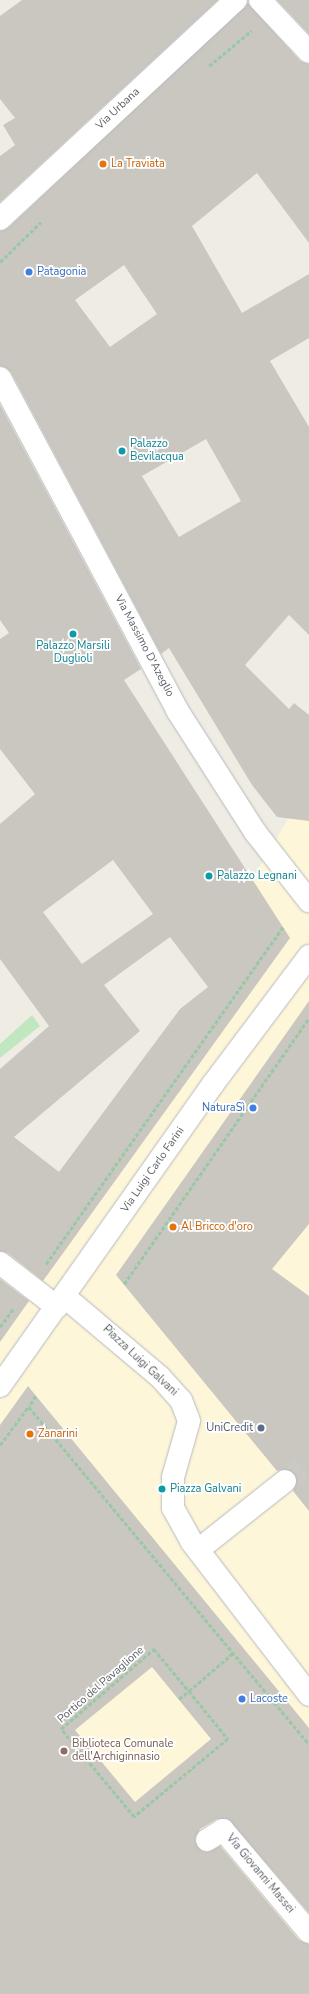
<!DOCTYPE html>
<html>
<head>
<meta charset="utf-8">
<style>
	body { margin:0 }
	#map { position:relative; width:309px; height:1994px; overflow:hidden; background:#efece4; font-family:"Nunito Sans",sans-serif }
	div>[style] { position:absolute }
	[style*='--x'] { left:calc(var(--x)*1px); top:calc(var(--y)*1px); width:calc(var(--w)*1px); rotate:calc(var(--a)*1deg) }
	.commercial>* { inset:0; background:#fef6d9 }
	.green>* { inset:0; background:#c0e7c0 }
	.building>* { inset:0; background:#cac7c1 }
	.minor-tunnel>* { height:22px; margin-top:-11px; transform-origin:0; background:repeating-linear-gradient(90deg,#cac9c4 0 22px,transparent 0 33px) }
	.path>* { height:2.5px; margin-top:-1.25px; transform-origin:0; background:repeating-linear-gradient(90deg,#98c8a6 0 4px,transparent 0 6px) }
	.roads { filter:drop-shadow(0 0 1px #b6b9be) drop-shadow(0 0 1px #b6b9be) }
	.minor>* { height:22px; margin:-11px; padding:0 11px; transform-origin:11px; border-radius:11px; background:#fff }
	.dots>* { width:11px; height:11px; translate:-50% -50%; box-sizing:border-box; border:2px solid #fff; border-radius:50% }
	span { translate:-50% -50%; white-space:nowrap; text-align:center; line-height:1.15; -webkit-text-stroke:3.5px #fff; paint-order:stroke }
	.street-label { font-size:11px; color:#5c6065 }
	.food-label { font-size:11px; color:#c56008 }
	.left { translate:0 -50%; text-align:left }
	.shop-label { font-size:11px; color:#366cbe }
	.right { translate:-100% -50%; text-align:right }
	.culture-label { font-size:11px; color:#0d838f }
	.service-label { font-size:11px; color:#4e5e75 }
	.education-label { font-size:11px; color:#785e54 }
</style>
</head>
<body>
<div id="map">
	<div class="commercial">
		<div style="clip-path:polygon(309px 784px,309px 1994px,0 1994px,0 1284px,214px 996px,234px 909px)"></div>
	</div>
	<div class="green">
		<div style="clip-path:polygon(32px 1015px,40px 1026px,0 1058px,0 1044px)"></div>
	</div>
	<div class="building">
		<div style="clip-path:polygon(22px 0,218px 0,0 202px,0 156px,15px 145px,3px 125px,15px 118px,0 99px,0 16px)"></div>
		<div style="clip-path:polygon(277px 0,309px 0,309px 34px)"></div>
		<div style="clip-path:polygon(evenodd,248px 3px,300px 61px,309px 64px,309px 243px,257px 173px,192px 226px,242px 313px,309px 274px,309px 338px,270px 361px,309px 427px,309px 635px,289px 615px,245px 665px,289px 709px,294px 703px,309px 715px,309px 821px,277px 817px,252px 785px,169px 648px,161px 654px,11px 372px,0 366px,0 231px,8px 228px,248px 3px,124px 265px,157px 314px,110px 347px,75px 300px,124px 265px,248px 3px,206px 439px,241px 501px,179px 537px,142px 476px,206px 439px)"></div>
		<div style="clip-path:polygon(evenodd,0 405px,141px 669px,124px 680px,290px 938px,43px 1281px,8px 1253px,0 1251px,0 1069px,49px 1026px,0 959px,0 824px,35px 794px,0 749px,0 639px,9px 633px,0 620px,0 405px,113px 860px,153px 914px,82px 964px,43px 912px,113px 860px,0 405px,170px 937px,208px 987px,180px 1009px,59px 1172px,14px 1137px,140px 1031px,104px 985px,170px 937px)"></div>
		<div style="clip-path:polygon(309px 1001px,309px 1224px,272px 1269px,309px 1296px,309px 1511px,293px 1491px,297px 1480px,295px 1473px,284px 1469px,277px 1471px,116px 1275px)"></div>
		<div style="clip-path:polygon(0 1279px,29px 1301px,0 1342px)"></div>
		<div style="clip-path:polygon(evenodd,28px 1386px,309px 1728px,309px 1913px,228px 1819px,217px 1819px,200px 1829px,195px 1840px,202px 1851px,208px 1852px,220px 1846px,299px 1940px,309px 1944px,309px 1994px,0 1994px,0 1425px,28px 1386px,152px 1667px,211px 1739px,135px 1802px,75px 1730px,152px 1667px)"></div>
	</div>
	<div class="minor-tunnel">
		<div style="--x:285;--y:1481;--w:31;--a:-38"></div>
	</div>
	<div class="path">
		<div style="--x:209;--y:66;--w:55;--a:-39.8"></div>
		<div style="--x:0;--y:262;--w:57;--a:-44.3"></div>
		<div style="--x:46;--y:1264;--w:412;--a:-54.9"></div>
		<div style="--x:124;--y:1284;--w:324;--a:-55.2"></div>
		<div style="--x:0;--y:1327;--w:24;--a:-54"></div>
		<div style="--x:36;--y:1396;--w:13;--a:122"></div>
		<div style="--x:29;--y:1407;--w:438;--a:50.3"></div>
		<div style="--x:0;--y:1445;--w:47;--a:-53.6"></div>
		<div style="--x:179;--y:1699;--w:13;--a:-39"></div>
		<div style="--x:189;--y:1691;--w:62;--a:50.9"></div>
		<div style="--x:228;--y:1739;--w:122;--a:140.3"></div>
		<div style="--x:134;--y:1817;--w:114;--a:-129.7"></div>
		<div style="--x:61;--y:1729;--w:123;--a:-40.7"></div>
		<div style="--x:154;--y:1649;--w:55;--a:50.2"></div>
		<div style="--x:189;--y:1691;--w:58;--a:-40.8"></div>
	</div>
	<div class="roads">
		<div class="minor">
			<div style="--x:260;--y:0;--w:71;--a:46.7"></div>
			<div style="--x:0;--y:219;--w:322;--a:-42.9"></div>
			<div style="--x:0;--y:378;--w:376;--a:61.9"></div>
			<div style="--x:177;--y:710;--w:145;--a:57.4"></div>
			<div style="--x:255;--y:832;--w:88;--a:52"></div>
			<div style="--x:0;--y:1263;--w:72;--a:37.7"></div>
			<div style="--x:65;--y:1297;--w:124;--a:40.1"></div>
			<div style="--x:160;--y:1377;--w:31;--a:48"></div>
			<div style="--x:181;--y:1400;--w:22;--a:69"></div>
			<div style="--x:189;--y:1421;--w:58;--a:105.9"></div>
			<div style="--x:173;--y:1477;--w:31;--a:90"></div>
			<div style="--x:173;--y:1508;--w:38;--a:61"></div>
			<div style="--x:191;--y:1541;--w:194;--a:52.5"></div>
			<div style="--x:0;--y:1386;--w:370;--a:-54.8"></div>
			<div style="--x:213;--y:1084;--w:160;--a:-53.1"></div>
			<div style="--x:198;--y:1550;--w:111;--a:-38.4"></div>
			<div style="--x:207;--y:1840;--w:19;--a:-32"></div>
			<div style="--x:223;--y:1830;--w:133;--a:49.9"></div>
		</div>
	</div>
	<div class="dots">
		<div style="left:103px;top:164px;background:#e8710a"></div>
		<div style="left:29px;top:272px;background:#3f7fe0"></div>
		<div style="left:122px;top:451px;background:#0f9aa8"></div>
		<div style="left:73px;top:634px;background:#0f9aa8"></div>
		<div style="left:209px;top:876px;background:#0f9aa8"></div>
		<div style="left:253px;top:1108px;background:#3f7fe0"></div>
		<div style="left:173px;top:1227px;background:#e8710a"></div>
		<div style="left:261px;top:1428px;background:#5c6f8a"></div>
		<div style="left:30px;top:1434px;background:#e8710a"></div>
		<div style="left:162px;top:1489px;background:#0f9aa8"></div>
		<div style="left:242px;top:1699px;background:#3f7fe0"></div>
		<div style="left:64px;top:1751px;background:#8d6e63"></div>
	</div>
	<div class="street-label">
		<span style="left:118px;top:109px;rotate:-43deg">Via Urbana</span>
		<span style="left:144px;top:646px;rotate:62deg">Via Massimo D'Azeglio</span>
		<span style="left:153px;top:1170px;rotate:-55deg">Via Luigi Carlo Farini</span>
		<span style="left:140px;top:1361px;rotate:43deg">Piazza Luigi Galvani</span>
		<span style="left:101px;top:1685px;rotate:-41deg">Portico del Pavaglione</span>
		<span style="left:260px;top:1874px;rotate:50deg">Via Giovanni Massei</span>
	</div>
	<div class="food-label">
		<span class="left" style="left:111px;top:164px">La Traviata</span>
		<span class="left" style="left:181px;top:1227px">Al Bricco d'oro</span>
		<span class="left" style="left:38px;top:1434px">Zanarini</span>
	</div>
	<div class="shop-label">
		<span class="left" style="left:37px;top:272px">Patagonia</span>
		<span class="right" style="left:245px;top:1108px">NaturaSì</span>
		<span class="left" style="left:250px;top:1699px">Lacoste</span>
	</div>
	<div class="culture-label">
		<span class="left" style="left:130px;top:451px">Palazzo<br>Bevilacqua</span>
		<span style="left:73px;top:653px">Palazzo Marsili<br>Duglioli</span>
		<span class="left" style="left:217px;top:876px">Palazzo Legnani</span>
		<span class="left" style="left:170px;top:1489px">Piazza Galvani</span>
	</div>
	<div class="service-label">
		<span class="right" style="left:253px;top:1428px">UniCredit</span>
	</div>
	<div class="education-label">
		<span class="left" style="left:72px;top:1751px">Biblioteca Comunale<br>dell'Archiginnasio</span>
	</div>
</div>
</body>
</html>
